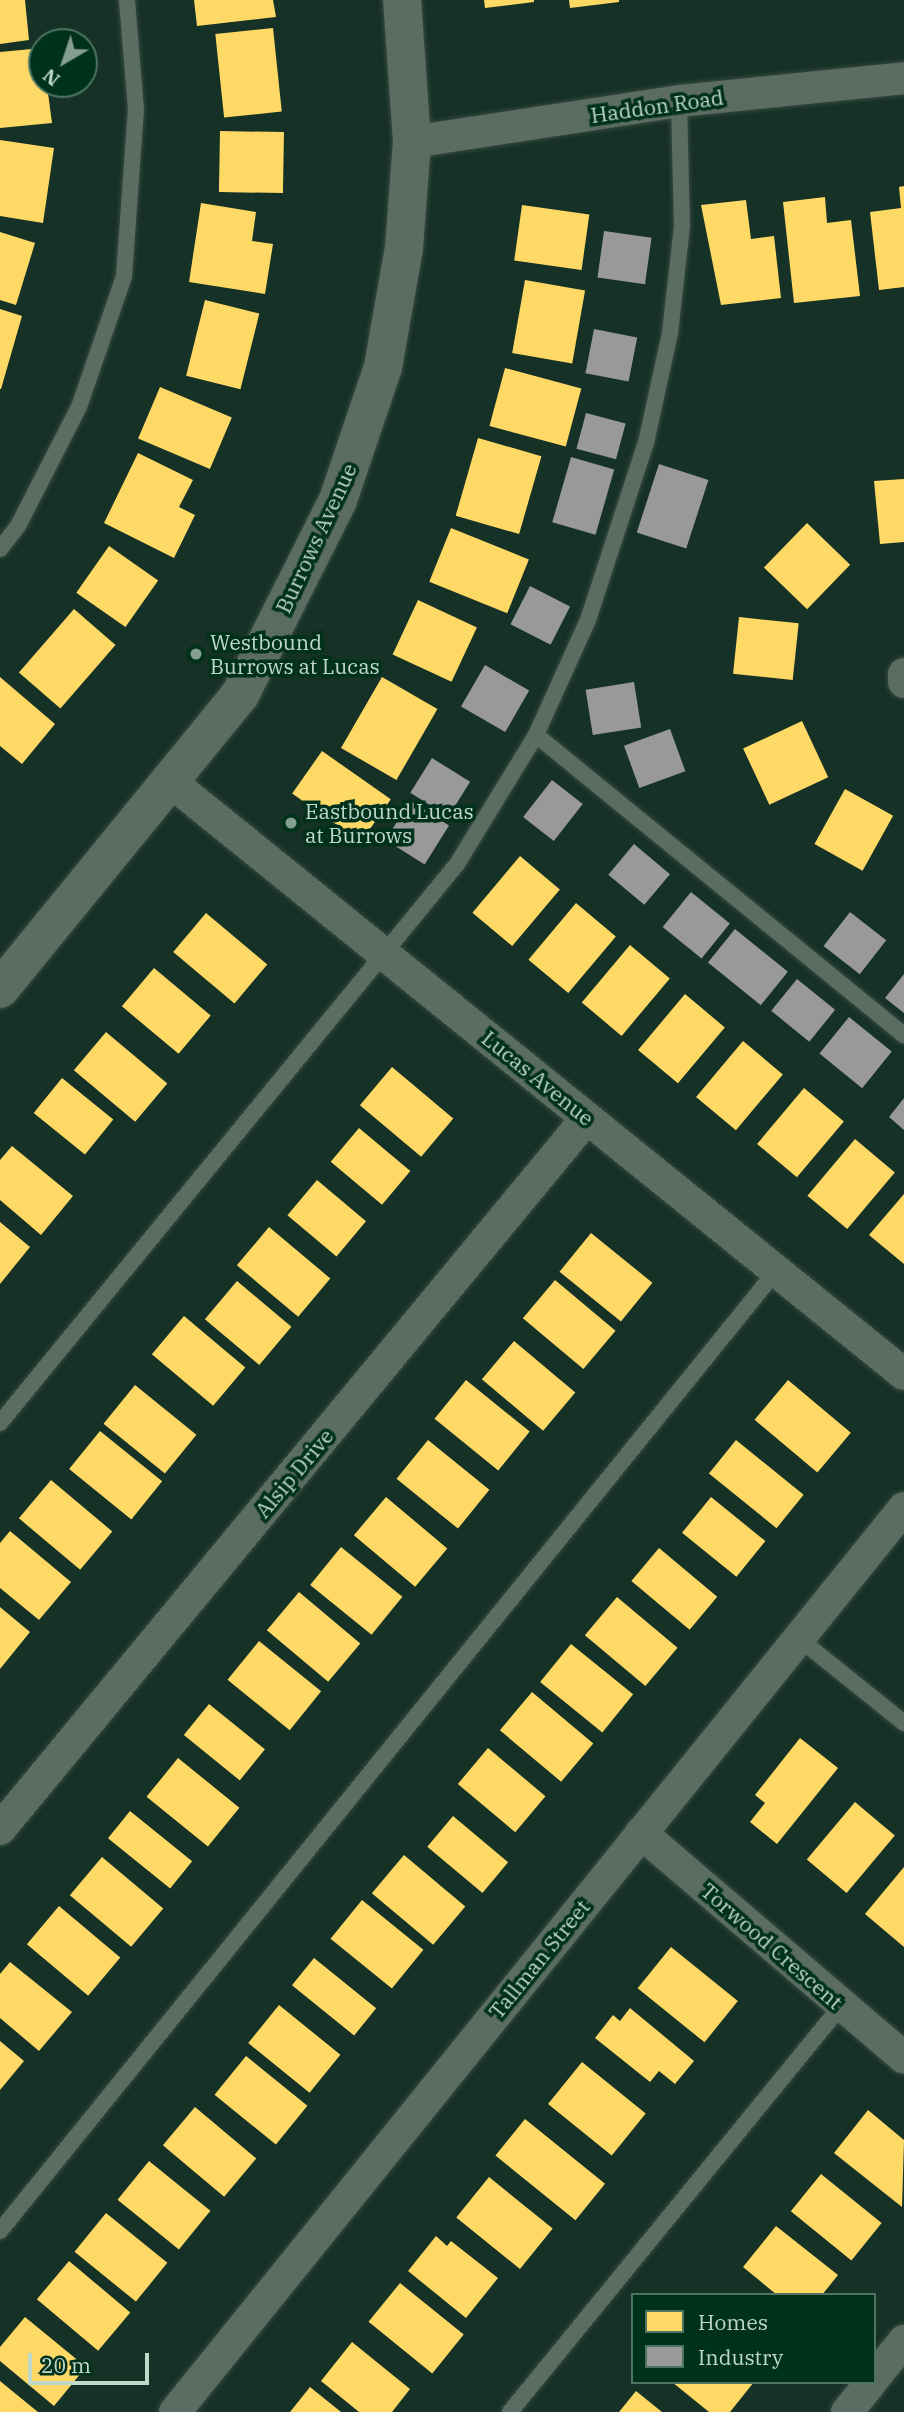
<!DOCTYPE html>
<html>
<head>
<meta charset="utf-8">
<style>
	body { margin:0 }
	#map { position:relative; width:904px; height:2412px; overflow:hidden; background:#163126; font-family:"IBM Plex Serif",serif }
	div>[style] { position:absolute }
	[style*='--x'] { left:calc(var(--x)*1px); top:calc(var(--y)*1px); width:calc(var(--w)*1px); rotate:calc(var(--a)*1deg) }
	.homes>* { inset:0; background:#ffd966; transform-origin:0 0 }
	.industry>* { inset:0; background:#999; transform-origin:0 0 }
	.roads { filter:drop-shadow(0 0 2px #374a41) drop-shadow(0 0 2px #374a41) }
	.service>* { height:16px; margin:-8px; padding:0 8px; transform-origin:8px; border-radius:8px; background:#5b6c63 }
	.minor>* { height:32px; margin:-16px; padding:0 16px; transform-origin:16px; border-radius:16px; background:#5b6c63 }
	.tertiary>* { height:38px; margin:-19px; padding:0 19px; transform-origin:19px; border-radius:19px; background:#5b6c63 }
	.dots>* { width:19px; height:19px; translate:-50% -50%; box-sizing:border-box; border:4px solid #00311d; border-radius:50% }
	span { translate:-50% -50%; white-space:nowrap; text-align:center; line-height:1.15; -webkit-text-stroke:7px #00311d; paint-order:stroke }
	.street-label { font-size:21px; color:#c0d8ca }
	.poi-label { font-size:21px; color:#c0d8ca }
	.left { translate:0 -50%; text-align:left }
	.legend { position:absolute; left:631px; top:2293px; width:245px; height:91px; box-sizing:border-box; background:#00311d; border:2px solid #4d7462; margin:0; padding:9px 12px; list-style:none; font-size:21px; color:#c0d8ca }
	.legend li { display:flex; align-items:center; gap:14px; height:35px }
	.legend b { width:35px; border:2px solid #4d7462 }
	.north { position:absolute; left:28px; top:28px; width:70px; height:70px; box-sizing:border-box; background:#00311d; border:2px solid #4d7462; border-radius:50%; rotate:219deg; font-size:19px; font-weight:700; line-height:28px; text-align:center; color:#c0d8ca }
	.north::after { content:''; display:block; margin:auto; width:24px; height:32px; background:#849e91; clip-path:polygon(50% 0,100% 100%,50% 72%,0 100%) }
	.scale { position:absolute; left:28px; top:2353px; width:121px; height:32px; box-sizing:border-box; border:4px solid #c0d8ca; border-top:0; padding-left:9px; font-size:21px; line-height:24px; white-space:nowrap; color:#c0d8ca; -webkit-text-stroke:5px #00311d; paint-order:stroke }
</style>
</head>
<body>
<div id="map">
	<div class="homes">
		<div style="clip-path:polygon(0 0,25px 0,29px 40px,0 44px)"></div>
		<div style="clip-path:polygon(194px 0,273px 0,276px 17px,197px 26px)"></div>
		<div style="clip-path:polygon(484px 0,534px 0,534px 2px,485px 8px)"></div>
		<div style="clip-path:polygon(569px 0,619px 0,619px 2px,570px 8px)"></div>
		<div style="left:273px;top:28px;width:84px;height:58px;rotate:84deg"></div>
		<div style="clip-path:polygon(42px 48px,52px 123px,0 128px,0 52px)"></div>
		<div style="left:220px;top:131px;width:64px;height:61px;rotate:1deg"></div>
		<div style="clip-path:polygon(0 140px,54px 148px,43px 223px,0 216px)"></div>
		<div style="clip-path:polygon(904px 186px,904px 287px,879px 290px,870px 212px,901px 208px,899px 187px)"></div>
		<div style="clip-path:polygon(825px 197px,827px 223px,851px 220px,860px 296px,794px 303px,783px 202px)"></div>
		<div style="clip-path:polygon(746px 200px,751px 239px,774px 236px,781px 298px,721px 305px,701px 205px)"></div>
		<div style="clip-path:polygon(201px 203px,256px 212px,252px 241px,273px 244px,265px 294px,189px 282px)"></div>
		<div style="left:522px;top:205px;width:68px;height:56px;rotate:8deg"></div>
		<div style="clip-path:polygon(0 232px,35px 243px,16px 305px,0 300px)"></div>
		<div style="left:525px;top:280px;width:61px;height:74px;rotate:10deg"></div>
		<div style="left:205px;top:300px;width:56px;height:78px;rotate:14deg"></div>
		<div style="clip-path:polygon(0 309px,22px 316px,1px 389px,0 389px)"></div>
		<div style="left:505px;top:368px;width:79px;height:60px;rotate:15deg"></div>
		<div style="left:160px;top:387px;width:78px;height:56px;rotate:23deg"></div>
		<div style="left:478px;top:438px;width:66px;height:81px;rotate:16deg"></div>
		<div style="clip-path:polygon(138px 453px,193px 480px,179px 507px,195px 515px,174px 558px,104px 523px)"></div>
		<div style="clip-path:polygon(904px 479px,904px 542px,880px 544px,874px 481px)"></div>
		<div style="left:807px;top:523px;width:60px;height:62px;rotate:44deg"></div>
		<div style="left:451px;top:528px;width:84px;height:58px;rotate:22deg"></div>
		<div style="left:109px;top:546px;width:60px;height:57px;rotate:35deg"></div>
		<div style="left:418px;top:600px;width:65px;height:60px;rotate:25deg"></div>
		<div style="left:74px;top:609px;width:55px;height:84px;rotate:41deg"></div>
		<div style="left:739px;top:617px;width:60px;height:57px;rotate:6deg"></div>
		<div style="clip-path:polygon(0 677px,55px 724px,22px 764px,0 746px)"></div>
		<div style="left:382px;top:677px;width:64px;height:82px;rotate:30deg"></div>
		<div style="left:802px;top:721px;width:62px;height:65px;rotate:65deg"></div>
		<div style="left:322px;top:751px;width:84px;height:52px;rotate:35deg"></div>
		<div style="left:845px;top:789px;width:55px;height:63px;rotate:29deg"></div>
		<div style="left:520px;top:856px;width:52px;height:74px;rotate:40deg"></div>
		<div style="left:576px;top:903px;width:52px;height:74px;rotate:40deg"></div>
		<div style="left:206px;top:913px;width:80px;height:51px;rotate:40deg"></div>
		<div style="left:630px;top:945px;width:52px;height:75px;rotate:40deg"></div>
		<div style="left:154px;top:968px;width:74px;height:50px;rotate:40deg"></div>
		<div style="left:685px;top:994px;width:52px;height:73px;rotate:40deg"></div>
		<div style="left:106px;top:1032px;width:80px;height:50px;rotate:40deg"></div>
		<div style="left:743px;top:1041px;width:52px;height:73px;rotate:40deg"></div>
		<div style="left:392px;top:1067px;width:80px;height:50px;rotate:40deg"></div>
		<div style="left:62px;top:1078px;width:66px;height:45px;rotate:39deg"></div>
		<div style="left:804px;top:1088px;width:52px;height:73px;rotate:40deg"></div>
		<div style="left:359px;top:1128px;width:67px;height:44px;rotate:40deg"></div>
		<div style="left:855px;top:1139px;width:52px;height:74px;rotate:40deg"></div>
		<div style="clip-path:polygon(12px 1146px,73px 1196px,41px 1235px,0 1200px,0 1160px)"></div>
		<div style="left:317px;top:1180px;width:64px;height:46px;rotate:40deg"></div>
		<div style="clip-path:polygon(904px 1194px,904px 1264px,869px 1235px)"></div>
		<div style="clip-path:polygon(0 1222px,30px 1247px,0 1284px)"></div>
		<div style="left:269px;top:1227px;width:80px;height:50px;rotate:40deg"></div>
		<div style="left:591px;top:1233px;width:79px;height:50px;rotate:39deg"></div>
		<div style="left:555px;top:1280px;width:79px;height:50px;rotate:40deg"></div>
		<div style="left:237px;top:1281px;width:71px;height:50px;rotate:40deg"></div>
		<div style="left:184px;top:1316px;width:80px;height:50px;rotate:40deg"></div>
		<div style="left:514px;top:1341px;width:80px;height:50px;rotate:40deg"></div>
		<div style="left:466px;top:1380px;width:82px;height:50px;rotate:39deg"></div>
		<div style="left:788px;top:1380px;width:82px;height:52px;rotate:40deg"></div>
		<div style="left:135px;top:1385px;width:79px;height:50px;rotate:39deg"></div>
		<div style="left:100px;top:1431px;width:80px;height:49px;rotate:39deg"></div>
		<div style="left:428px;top:1440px;width:79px;height:50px;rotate:39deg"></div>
		<div style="left:736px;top:1440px;width:87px;height:43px;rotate:39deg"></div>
		<div style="left:51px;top:1480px;width:80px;height:50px;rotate:40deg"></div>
		<div style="left:386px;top:1497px;width:80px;height:50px;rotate:40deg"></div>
		<div style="left:711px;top:1497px;width:70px;height:46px;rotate:39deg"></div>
		<div style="clip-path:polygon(10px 1531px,71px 1582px,39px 1620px,0 1588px,0 1543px)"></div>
		<div style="left:341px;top:1547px;width:79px;height:49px;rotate:39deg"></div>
		<div style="left:659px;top:1548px;width:76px;height:43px;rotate:40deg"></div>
		<div style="left:299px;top:1592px;width:80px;height:50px;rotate:40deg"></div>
		<div style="left:617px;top:1597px;width:79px;height:50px;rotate:40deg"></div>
		<div style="clip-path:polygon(0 1607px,30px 1632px,0 1669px)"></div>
		<div style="left:259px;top:1641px;width:80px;height:50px;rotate:39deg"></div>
		<div style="left:571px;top:1644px;width:80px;height:49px;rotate:39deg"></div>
		<div style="left:532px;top:1692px;width:80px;height:50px;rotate:40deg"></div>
		<div style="left:209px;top:1704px;width:72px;height:40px;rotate:39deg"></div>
		<div style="clip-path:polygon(800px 1738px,838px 1768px,777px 1844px,750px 1822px,765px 1803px,755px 1795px)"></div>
		<div style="left:488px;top:1748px;width:75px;height:47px;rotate:40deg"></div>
		<div style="left:178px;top:1758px;width:79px;height:50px;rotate:39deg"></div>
		<div style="left:855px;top:1802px;width:52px;height:75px;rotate:40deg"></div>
		<div style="left:130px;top:1811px;width:80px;height:35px;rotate:39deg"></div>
		<div style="left:453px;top:1816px;width:72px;height:40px;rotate:40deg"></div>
		<div style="left:404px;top:1855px;width:80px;height:50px;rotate:40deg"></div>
		<div style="left:102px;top:1857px;width:80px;height:50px;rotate:40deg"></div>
		<div style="clip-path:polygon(904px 1867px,904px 1947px,865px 1914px)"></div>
		<div style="left:362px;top:1900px;width:79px;height:50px;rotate:39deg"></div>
		<div style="left:59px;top:1906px;width:80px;height:50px;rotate:40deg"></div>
		<div style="left:671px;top:1947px;width:86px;height:53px;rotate:39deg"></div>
		<div style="left:314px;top:1958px;width:80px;height:35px;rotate:39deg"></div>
		<div style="clip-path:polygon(10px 1962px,72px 2012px,39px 2051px,0 2018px,0 1974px)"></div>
		<div style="left:279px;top:2005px;width:79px;height:49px;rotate:39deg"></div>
		<div style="clip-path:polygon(630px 2008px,694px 2061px,675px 2084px,659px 2071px,650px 2082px,595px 2038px,613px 2015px,620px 2021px)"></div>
		<div style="clip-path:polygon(0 2041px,24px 2061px,0 2090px)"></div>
		<div style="left:246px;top:2056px;width:79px;height:50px;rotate:39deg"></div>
		<div style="left:582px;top:2062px;width:82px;height:54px;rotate:39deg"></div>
		<div style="left:195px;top:2107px;width:80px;height:50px;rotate:40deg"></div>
		<div style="clip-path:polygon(868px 2110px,904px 2140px,902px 2207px,834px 2153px)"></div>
		<div style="left:525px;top:2119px;width:103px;height:47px;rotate:39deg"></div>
		<div style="left:149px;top:2161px;width:79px;height:50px;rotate:39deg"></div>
		<div style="left:821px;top:2174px;width:78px;height:48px;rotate:39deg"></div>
		<div style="left:489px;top:2177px;width:82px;height:52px;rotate:39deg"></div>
		<div style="left:106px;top:2213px;width:79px;height:50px;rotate:39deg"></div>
		<div style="clip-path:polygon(776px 2226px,838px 2275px,822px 2295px,777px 2295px,743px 2267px)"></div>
		<div style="clip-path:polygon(436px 2236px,447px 2246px,451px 2241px,498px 2278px,466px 2318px,408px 2271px)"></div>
		<div style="left:69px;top:2261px;width:80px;height:50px;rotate:40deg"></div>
		<div style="left:400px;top:2283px;width:82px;height:50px;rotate:39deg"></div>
		<div style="clip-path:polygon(25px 2317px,86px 2367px,54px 2406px,0 2361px,0 2347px)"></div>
		<div style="clip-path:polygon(352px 2342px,410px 2389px,392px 2412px,359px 2412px,321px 2381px)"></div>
		<div style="clip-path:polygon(0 2381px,38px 2412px,0 2412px)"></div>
		<div style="clip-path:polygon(672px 2382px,754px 2382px,730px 2412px,709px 2412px)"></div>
		<div style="clip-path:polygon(310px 2387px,341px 2412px,290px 2412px)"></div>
		<div style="clip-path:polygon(636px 2391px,662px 2412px,619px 2412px)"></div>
	</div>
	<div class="industry">
		<div style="left:604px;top:231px;width:48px;height:47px;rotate:8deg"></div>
		<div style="left:594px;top:329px;width:44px;height:45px;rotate:11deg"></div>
		<div style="left:586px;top:413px;width:41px;height:37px;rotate:15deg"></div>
		<div style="left:571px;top:457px;width:45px;height:68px;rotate:16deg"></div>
		<div style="left:659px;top:464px;width:52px;height:72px;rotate:18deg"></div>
		<div style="left:530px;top:586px;width:45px;height:43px;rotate:27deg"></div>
		<div style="left:485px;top:665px;width:51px;height:48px;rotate:30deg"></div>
		<div style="left:634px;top:682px;width:46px;height:49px;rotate:81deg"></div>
		<div style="left:670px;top:729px;width:45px;height:49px;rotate:70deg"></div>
		<div style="left:432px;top:758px;width:45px;height:41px;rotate:32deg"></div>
		<div style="left:552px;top:780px;width:39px;height:47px;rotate:38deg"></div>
		<div style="left:410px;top:801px;width:46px;height:46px;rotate:32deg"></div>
		<div style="left:634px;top:844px;width:47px;height:40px;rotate:40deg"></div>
		<div style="left:691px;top:892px;width:50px;height:45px;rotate:39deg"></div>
		<div style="left:850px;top:912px;width:46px;height:43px;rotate:38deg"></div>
		<div style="left:735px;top:929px;width:68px;height:43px;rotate:39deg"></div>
		<div style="clip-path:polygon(904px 974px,904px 1013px,885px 998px)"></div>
		<div style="left:797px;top:979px;width:49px;height:41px;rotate:39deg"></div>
		<div style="left:849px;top:1017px;width:55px;height:47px;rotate:39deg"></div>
		<div style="clip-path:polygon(904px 1098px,904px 1130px,889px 1117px)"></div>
	</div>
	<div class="roads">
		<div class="service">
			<div style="--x:0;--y:549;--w:29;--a:-52"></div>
			<div style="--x:18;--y:526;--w:134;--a:-62.9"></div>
			<div style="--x:79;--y:407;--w:139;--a:-71"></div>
			<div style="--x:124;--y:276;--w:166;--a:-85.9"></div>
			<div style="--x:136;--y:110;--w:110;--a:-94.7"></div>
			<div style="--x:536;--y:735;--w:475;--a:39.2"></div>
			<div style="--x:0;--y:1423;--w:722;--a:-50.73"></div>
			<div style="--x:457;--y:864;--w:151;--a:-58.5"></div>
			<div style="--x:536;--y:735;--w:126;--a:-65.7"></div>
			<div style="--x:588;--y:620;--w:186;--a:-71.9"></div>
			<div style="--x:646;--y:443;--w:113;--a:-77.7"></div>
			<div style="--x:670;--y:333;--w:108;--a:-83.6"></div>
			<div style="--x:682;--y:226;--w:125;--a:-91.4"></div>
			<div style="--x:802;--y:1641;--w:131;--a:38.8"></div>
			<div style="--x:0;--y:2231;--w:1234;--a:-51.05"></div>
			<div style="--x:510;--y:2412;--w:524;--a:-50.81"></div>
		</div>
		<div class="minor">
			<div style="--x:412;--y:142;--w:270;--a:-8.7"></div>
			<div style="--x:679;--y:101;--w:226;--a:-5.8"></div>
			<div style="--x:904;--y:674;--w:8;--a:90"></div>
			<div style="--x:171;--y:782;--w:942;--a:38.93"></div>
			<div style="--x:0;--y:1829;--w:922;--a:-50.46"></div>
			<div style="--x:641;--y:1833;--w:346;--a:40.5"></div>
			<div style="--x:874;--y:2378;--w:48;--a:-51"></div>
			<div style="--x:175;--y:2412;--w:1161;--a:-51.12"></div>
			<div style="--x:847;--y:2412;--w:38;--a:-51"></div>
		</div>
		<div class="tertiary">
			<div style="--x:0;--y:989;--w:380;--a:-50.8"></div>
			<div style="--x:240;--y:695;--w:218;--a:-63.3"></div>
			<div style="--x:338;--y:500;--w:140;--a:-71.3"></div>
			<div style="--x:383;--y:367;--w:121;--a:-80"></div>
			<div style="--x:404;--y:248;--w:106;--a:-85.7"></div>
			<div style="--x:412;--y:142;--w:142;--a:-94"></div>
		</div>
	</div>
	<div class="dots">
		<div style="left:196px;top:654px;background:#849e91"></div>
		<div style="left:291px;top:823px;background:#849e91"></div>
	</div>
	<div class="street-label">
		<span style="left:657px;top:106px;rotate:-8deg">Haddon Road</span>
		<span style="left:316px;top:538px;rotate:-65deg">Burrows Avenue</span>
		<span style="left:538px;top:1078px;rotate:39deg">Lucas Avenue</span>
		<span style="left:294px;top:1473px;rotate:-50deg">Alsip Drive</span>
		<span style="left:772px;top:1946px;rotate:41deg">Torwood Crescent</span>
		<span style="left:539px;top:1959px;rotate:-51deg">Tallman Street</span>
	</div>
	<div class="poi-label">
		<span class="left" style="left:210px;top:654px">Westbound<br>Burrows at Lucas</span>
		<span class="left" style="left:305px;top:823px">Eastbound Lucas<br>at Burrows</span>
	</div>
	<ul class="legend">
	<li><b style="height:19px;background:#ffd966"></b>Homes</li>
	<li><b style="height:19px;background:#999"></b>Industry</li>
	</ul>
	<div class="north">N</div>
	<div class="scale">20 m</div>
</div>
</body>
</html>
